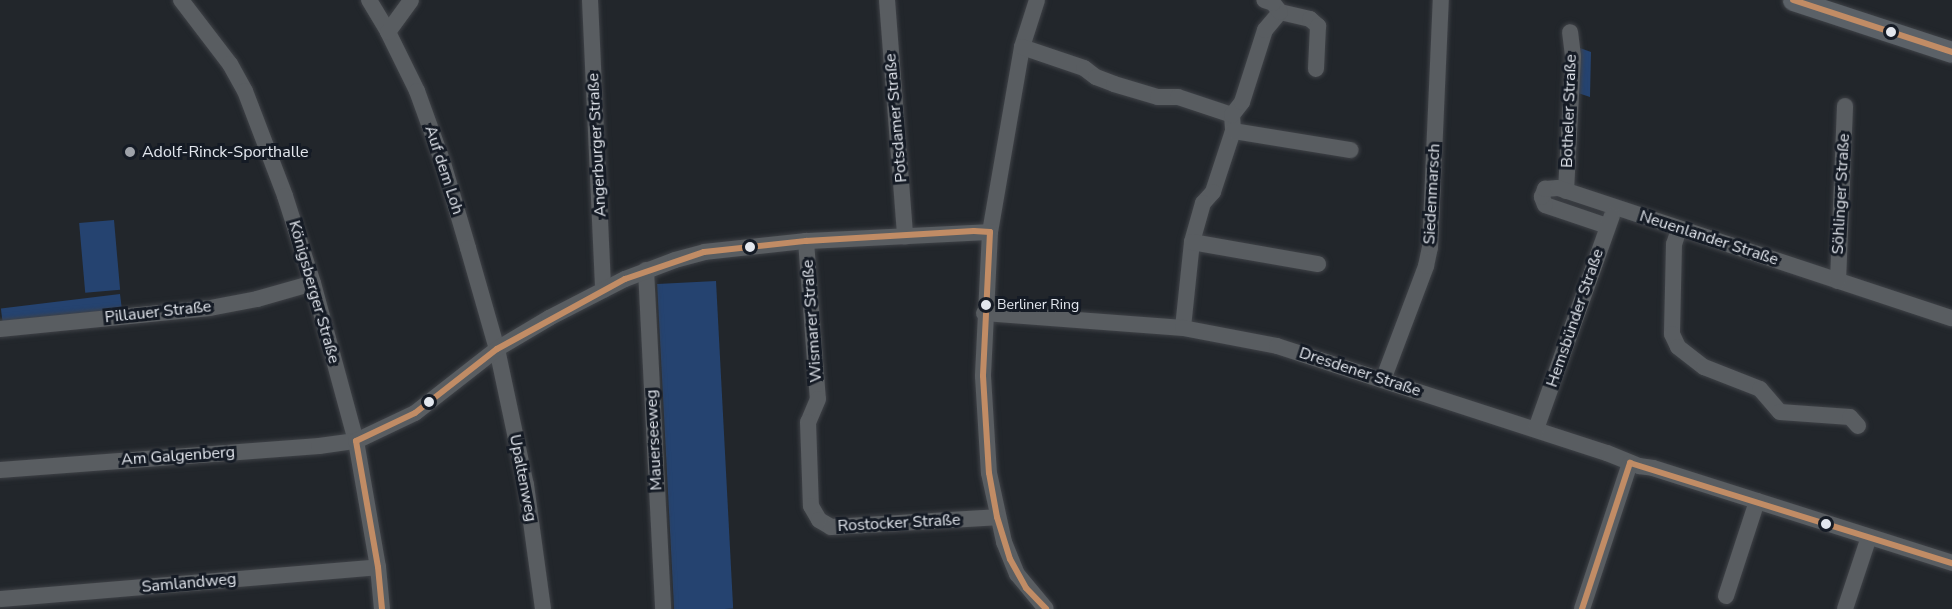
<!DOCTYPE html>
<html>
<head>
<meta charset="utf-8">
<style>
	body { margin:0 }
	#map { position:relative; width:1952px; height:609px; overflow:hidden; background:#22262b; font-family:"Nunito Sans",sans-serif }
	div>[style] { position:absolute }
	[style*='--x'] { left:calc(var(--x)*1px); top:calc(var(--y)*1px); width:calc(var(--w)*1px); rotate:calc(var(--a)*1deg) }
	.green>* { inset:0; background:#254370; transform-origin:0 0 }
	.roads { filter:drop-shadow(0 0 2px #3f4247) drop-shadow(0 0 2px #3f4247) }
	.minor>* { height:16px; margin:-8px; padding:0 8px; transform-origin:8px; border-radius:8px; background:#595d61 }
	.major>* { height:21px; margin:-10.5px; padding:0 10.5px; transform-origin:10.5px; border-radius:10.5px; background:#5b6167 }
	.bus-1>* { height:6px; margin:-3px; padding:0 3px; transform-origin:3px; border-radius:3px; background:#c18c65 }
	.dots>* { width:16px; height:16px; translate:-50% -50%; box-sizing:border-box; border:3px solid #151b25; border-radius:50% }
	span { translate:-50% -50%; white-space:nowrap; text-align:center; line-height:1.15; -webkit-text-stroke:6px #151b25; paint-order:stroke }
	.bus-label { font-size:14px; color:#e3e7ee }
	.left { translate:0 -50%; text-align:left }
	.street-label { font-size:16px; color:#e3e7ee }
	.poi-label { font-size:16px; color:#e3e7ee }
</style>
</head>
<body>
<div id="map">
	<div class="green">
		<div style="clip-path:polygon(1580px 48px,1591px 52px,1590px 97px,1578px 93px)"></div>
		<div style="left:114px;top:220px;width:70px;height:35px;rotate:85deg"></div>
		<div style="left:716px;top:281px;width:328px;height:59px;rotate:87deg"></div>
		<div style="left:120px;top:294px;width:17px;height:120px;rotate:83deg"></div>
	</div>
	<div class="roads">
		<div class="minor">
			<div style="--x:181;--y:0;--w:81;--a:52.6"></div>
			<div style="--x:230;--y:64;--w:31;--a:61"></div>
			<div style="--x:245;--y:91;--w:112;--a:69.1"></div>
			<div style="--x:285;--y:196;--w:91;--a:72.2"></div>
			<div style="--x:313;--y:283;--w:164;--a:74.8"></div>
			<div style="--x:356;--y:441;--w:128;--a:80.1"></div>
			<div style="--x:378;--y:567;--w:42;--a:84.6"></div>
			<div style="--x:369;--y:0;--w:37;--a:59"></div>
			<div style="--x:388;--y:32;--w:66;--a:63.8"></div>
			<div style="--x:417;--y:91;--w:77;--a:70.1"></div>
			<div style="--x:443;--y:163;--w:89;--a:73.6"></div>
			<div style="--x:468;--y:248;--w:105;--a:74"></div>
			<div style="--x:497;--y:349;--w:139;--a:78"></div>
			<div style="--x:526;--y:485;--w:125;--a:82.2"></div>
			<div style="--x:590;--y:0;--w:290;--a:87.4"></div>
			<div style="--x:887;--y:0;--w:237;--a:85.6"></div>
			<div style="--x:1037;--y:0;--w:49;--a:107.7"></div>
			<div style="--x:1022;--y:47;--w:188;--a:99.8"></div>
			<div style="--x:990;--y:232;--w:144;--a:92.8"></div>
			<div style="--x:983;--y:376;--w:97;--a:86.5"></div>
			<div style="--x:989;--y:473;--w:71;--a:77.7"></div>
			<div style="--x:1004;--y:542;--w:35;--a:68"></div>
			<div style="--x:1017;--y:574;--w:45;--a:50.4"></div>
			<div style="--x:1280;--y:12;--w:31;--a:13"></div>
			<div style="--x:1310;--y:19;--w:11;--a:41"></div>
			<div style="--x:1318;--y:26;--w:43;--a:92.7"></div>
			<div style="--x:388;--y:32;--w:39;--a:-54"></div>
			<div style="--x:1022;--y:47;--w:65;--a:18.7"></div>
			<div style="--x:1084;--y:68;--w:15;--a:37"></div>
			<div style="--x:1096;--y:77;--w:19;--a:21"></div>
			<div style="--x:1114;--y:84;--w:46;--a:16.5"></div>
			<div style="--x:1158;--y:97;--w:20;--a:0"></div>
			<div style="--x:1178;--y:97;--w:57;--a:18.4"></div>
			<div style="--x:1232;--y:115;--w:16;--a:86"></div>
			<div style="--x:1233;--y:131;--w:64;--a:108.2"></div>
			<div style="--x:1213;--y:192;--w:15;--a:132"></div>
			<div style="--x:1203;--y:203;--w:41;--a:105.8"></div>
			<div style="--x:1192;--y:242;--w:86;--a:96"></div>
			<div style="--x:1232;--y:115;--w:16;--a:-52"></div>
			<div style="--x:1242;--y:102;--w:76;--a:-72.3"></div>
			<div style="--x:1265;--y:30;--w:23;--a:-50"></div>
			<div style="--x:1280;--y:12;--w:11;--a:-128"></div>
			<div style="--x:1273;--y:3;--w:9;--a:-162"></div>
			<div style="--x:1233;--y:131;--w:119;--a:9.2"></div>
			<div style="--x:1566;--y:191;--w:135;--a:-87"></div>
			<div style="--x:1573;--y:56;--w:24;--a:-97"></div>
			<div style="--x:1607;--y:226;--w:65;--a:-161.3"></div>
			<div style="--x:1545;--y:205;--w:9;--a:-111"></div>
			<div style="--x:1542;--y:197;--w:9;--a:-69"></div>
			<div style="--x:1545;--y:189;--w:13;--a:-4"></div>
			<div style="--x:1558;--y:188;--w:415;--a:18.3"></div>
			<div style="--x:1679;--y:229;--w:16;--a:108"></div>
			<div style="--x:1674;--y:244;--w:90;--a:91.3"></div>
			<div style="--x:1672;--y:334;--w:14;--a:65"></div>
			<div style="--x:1678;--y:347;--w:33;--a:38"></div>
			<div style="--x:1704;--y:367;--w:60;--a:21.4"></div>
			<div style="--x:1760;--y:389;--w:30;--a:49"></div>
			<div style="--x:1780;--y:412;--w:70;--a:4.1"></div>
			<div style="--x:1850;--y:417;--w:12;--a:48"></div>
			<div style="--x:806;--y:241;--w:158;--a:85.7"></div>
			<div style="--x:818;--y:399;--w:25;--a:113"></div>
			<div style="--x:808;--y:422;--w:84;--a:88"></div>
			<div style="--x:811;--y:506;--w:16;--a:60"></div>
			<div style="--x:819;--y:520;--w:14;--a:30"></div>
			<div style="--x:831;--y:527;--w:166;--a:-3.4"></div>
			<div style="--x:1192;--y:242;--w:128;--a:9.9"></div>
			<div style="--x:646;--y:270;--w:339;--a:87.1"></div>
			<div style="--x:1838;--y:281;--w:175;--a:-87.7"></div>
			<div style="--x:984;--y:313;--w:200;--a:4.3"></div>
			<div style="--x:1183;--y:328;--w:96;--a:10.8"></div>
			<div style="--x:1277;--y:346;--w:347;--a:18"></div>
			<div style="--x:1607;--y:453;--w:35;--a:22"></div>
			<div style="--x:1639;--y:466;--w:14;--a:8"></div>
			<div style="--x:1653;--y:468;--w:314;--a:17.6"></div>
			<div style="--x:0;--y:329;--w:211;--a:-5.7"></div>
			<div style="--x:210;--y:308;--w:48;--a:-10.8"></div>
			<div style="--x:257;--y:299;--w:58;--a:-15.9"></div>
			<div style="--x:1383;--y:380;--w:122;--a:-69.3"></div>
			<div style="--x:1426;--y:266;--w:19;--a:-78"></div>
			<div style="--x:1430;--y:247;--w:247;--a:-87.5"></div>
			<div style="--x:1536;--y:429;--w:226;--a:-70.4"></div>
			<div style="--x:0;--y:470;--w:320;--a:-4.3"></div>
			<div style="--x:319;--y:446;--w:37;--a:-8"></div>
			<div style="--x:356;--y:441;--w:65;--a:-25.4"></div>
			<div style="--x:415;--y:413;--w:104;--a:-38"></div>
			<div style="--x:497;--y:349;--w:61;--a:-30.8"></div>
			<div style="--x:549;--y:318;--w:85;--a:-27.2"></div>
			<div style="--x:625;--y:279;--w:53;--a:-20.8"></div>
			<div style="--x:675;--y:260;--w:30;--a:-15"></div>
			<div style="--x:704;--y:252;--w:103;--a:-6.2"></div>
			<div style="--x:806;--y:241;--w:184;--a:-2.8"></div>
			<div style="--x:1726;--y:596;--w:100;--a:-71.9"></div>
			<div style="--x:0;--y:599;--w:379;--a:-4.8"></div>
			<div style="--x:1582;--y:609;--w:154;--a:-71.8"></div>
			<div style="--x:1845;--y:609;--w:76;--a:-71.6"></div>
		</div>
		<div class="major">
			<div style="--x:1793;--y:0;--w:167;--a:18.1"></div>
		</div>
	</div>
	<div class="bus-1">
		<div style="--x:1793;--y:0;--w:167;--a:18.1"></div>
		<div style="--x:382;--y:609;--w:42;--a:-95.4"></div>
		<div style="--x:378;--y:567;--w:128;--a:-99.9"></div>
		<div style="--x:356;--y:441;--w:65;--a:-25.4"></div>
		<div style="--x:415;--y:413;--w:104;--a:-38"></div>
		<div style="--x:497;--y:349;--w:146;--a:-28.7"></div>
		<div style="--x:625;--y:279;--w:83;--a:-18.9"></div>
		<div style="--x:704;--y:252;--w:103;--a:-6.2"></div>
		<div style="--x:806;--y:241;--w:168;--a:-3.4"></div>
		<div style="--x:974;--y:231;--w:16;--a:4"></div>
		<div style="--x:990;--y:232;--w:144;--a:92.8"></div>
		<div style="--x:983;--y:376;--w:97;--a:86.5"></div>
		<div style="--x:989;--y:473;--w:45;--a:79.7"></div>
		<div style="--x:997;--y:517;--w:44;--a:72.8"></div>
		<div style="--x:1010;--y:559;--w:33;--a:61"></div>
		<div style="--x:1026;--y:588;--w:29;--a:46"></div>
		<div style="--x:1582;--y:609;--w:154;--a:-71.8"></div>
		<div style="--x:1630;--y:463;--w:337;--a:17.3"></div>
	</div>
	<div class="dots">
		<div style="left:1891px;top:32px;background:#e3e7ee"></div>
		<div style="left:130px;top:152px;background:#9fa3aa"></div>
		<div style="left:750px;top:247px;background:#e3e7ee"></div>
		<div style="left:986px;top:305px;background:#e3e7ee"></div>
		<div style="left:429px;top:402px;background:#e3e7ee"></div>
		<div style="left:1826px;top:524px;background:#e3e7ee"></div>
	</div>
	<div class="bus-label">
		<span class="left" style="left:997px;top:305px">Berliner Ring</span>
	</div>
	<div class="street-label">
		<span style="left:1569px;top:111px;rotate:-88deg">Botheler Straße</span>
		<span style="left:896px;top:118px;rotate:-95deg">Potsdamer Straße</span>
		<span style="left:597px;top:145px;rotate:-93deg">Angerburger Straße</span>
		<span style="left:444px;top:170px;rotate:72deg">Auf dem Loh</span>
		<span style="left:1432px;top:194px;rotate:-87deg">Siedenmarsch</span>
		<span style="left:1841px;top:194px;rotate:-87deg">Söhlinger Straße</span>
		<span style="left:1709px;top:238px;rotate:18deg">Neuenlander Straße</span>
		<span style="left:314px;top:292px;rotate:74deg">Königsberger Straße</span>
		<span style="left:158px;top:312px;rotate:-6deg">Pillauer Straße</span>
		<span style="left:1575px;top:318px;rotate:-71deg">Hemsbünder Straße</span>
		<span style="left:812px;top:321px;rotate:-94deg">Wismarer Straße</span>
		<span style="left:1360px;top:372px;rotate:18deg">Dresdener Straße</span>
		<span style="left:654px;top:440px;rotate:-93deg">Mauerseeweg</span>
		<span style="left:178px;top:456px;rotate:-4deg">Am Galgenberg</span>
		<span style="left:523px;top:478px;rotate:79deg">Upaltenweg</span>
		<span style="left:899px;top:523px;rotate:-3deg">Rostocker Straße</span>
		<span style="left:189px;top:583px;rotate:-5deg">Samlandweg</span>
	</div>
	<div class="poi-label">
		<span class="left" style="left:142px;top:152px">Adolf-Rinck-Sporthalle</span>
	</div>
</div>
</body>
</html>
